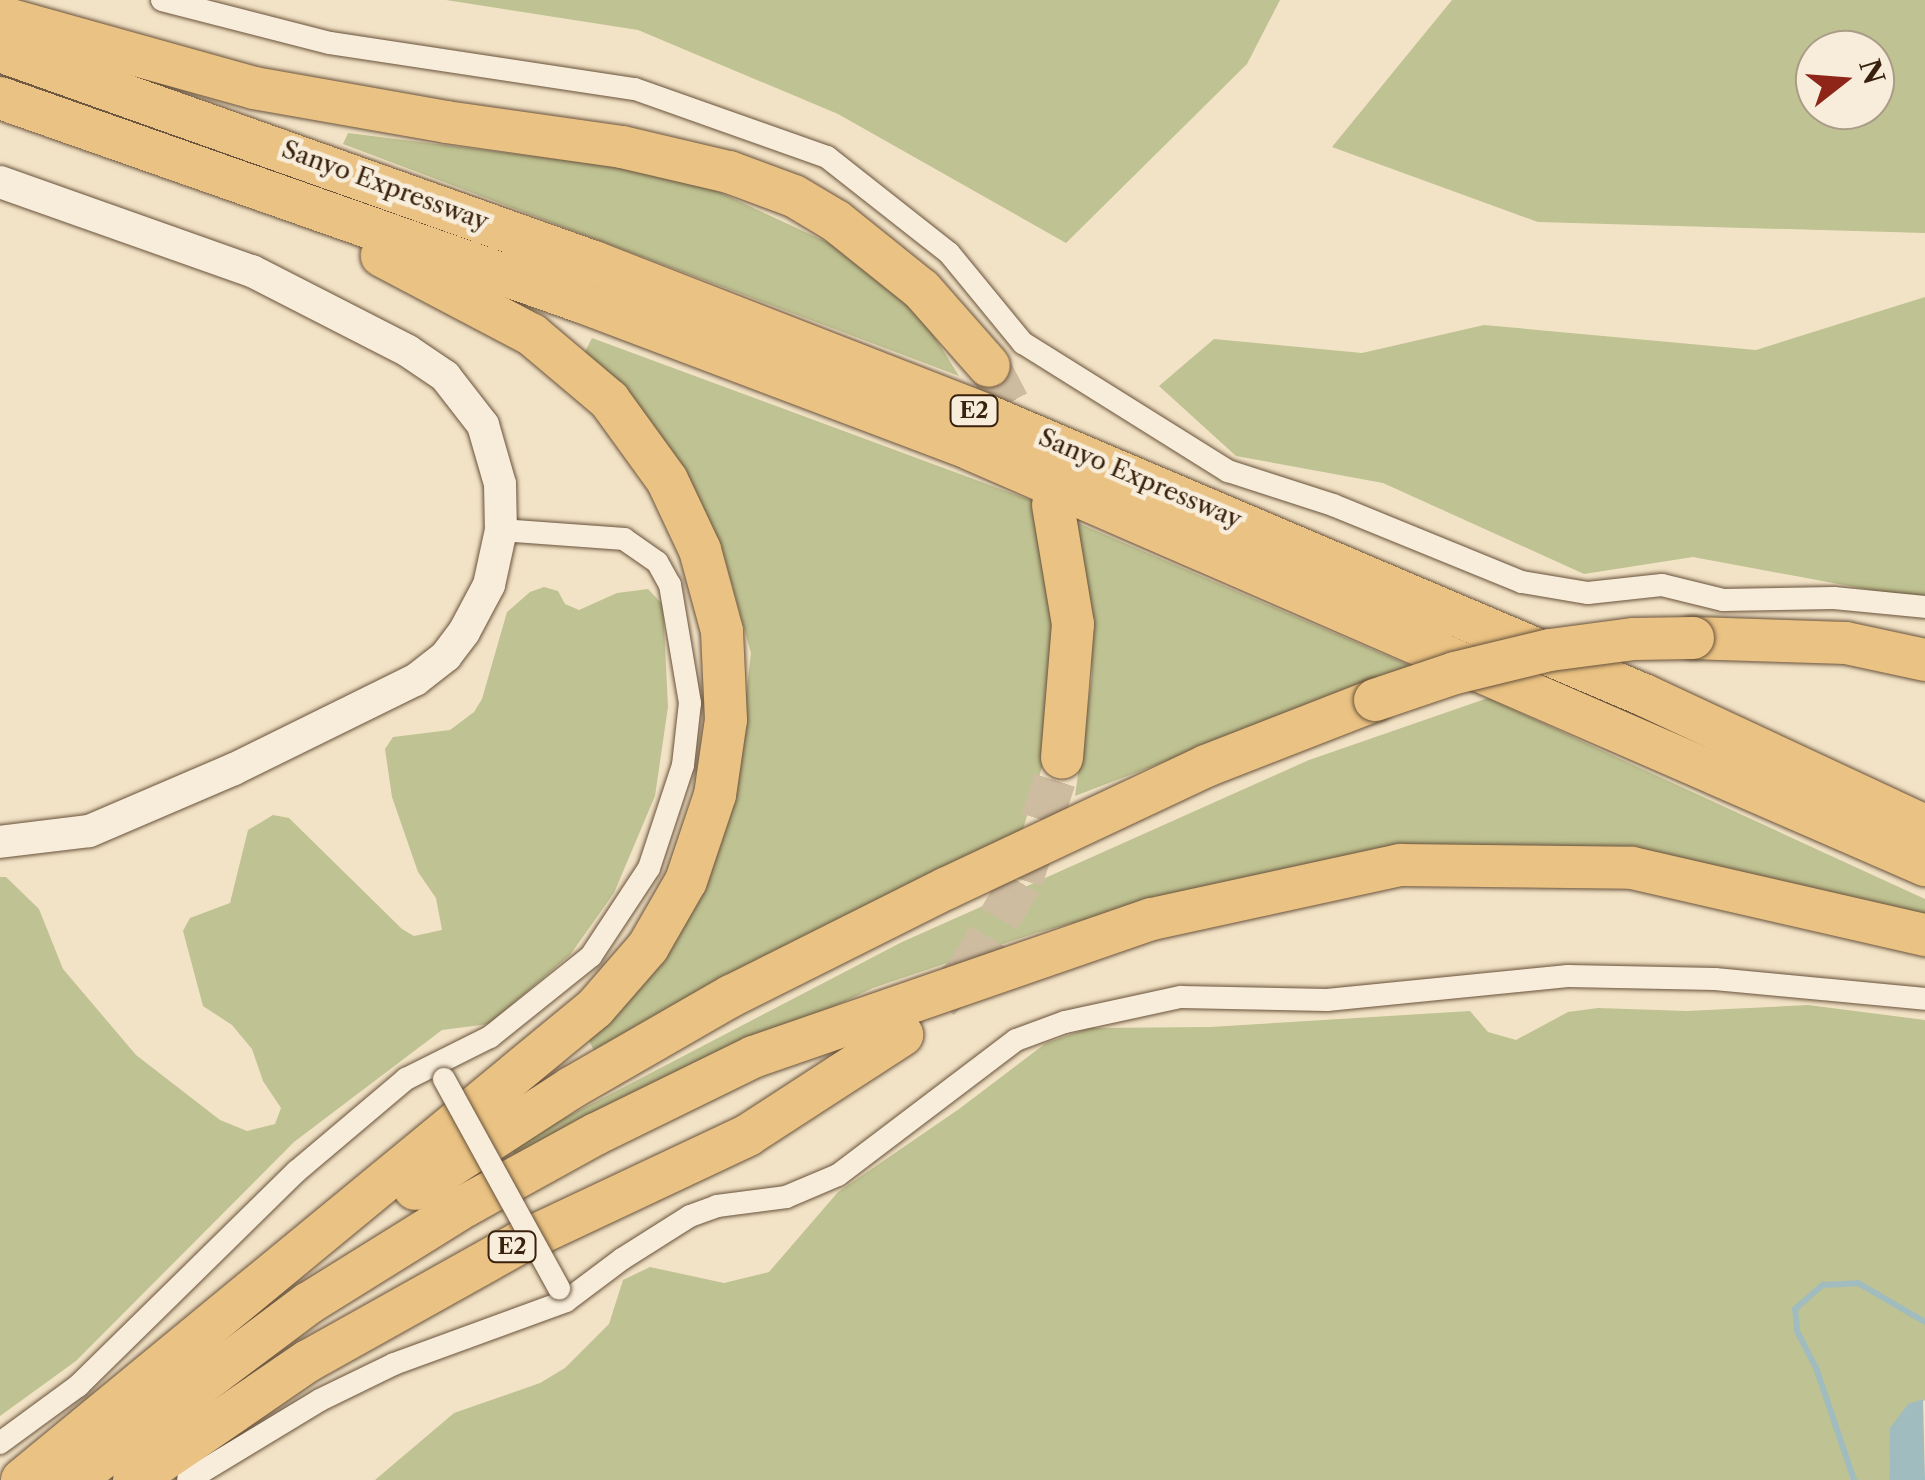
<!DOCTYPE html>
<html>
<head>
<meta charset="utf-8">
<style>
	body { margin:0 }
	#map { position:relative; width:1925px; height:1480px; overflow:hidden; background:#f3e3c6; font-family:"Libre Caslon Text",serif }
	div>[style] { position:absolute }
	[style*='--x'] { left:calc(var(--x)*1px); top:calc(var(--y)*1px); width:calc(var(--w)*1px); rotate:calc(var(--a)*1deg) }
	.green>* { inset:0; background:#bfc292 }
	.water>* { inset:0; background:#a0bcbf }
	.stream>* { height:6px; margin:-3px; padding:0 3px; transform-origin:3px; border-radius:3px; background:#a0bcbf }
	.highway-tunnel>* { height:42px; margin-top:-21px; transform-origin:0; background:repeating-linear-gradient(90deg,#cebca1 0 42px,transparent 0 63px) }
	.roads { filter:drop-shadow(0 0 2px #68523b) drop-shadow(0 0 2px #68523b) }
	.street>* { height:22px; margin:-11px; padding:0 11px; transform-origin:11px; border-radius:11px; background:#f7edda }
	.secondary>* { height:32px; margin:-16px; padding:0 16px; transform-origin:16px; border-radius:16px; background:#f7edda }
	.highway>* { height:42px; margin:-21px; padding:0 21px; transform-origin:21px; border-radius:21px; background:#eac283 }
	.bridges { filter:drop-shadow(0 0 2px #68523b) drop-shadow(0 0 2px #68523b) }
	.street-bridge>* { height:22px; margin:-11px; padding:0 11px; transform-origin:11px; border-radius:11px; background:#f7edda }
	.highway-bridge>* { height:42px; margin:-21px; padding:0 21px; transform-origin:21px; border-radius:21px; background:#eac283 }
	span { translate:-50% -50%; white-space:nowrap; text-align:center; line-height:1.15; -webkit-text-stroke:9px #f7edda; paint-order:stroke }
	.shield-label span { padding:2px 8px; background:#f7edda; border:2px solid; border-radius:8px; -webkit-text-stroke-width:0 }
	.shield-label { font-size:22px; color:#39220d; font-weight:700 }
	.street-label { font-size:25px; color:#39220d }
	.north { position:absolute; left:1795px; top:30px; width:100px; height:100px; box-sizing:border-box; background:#f7edda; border:2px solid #ab9c88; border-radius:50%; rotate:73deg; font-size:28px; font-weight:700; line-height:40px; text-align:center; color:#39220d }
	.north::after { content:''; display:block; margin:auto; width:35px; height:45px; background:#8f2418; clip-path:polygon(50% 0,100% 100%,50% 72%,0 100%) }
</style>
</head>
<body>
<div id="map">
	<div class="green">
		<div style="clip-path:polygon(446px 0,1280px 0,1247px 64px,1066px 243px,838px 114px,638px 30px)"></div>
		<div style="clip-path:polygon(evenodd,1452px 0,1925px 0,1925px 233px,1538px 222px,1332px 147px,1452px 0,1815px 50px,1875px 50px,1875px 110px,1815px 110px,1815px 50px)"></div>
		<div style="clip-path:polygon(348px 133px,612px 166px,706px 186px,840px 248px,918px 310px,959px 376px,343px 144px)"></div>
		<div style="clip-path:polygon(1925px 297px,1925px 600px,1693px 557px,1584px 574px,1383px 483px,1236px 456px,1159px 386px,1214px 339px,1362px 353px,1484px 325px,1756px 350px)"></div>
		<div style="clip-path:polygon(592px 338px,1033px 501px,1058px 598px,1043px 764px,1022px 832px,596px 1054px,589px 1041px,737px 772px,751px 653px,721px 546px,671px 454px,577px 367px)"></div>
		<div style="clip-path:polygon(1064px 517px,1413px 667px,1075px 796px,1092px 676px,1087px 592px)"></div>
		<div style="clip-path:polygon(544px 587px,558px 591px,565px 604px,579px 610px,617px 593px,648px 589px,663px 605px,668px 707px,655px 796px,614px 893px,570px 955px,489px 1024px,442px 1030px,294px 1142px,76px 1361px,0 1416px,0 877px,6px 877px,39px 909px,63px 969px,136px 1055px,220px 1120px,247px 1131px,275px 1124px,281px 1108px,263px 1081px,252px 1049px,232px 1025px,203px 1006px,183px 931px,190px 918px,230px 903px,248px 830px,273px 815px,289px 818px,402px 929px,414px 936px,442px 930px,436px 898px,418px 872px,392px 797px,385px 749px,393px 737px,450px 730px,474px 712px,482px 699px,507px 612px,530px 592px)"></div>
		<div style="clip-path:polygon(1488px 698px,1925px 899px,1925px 930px,1635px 852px,1208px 887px,1036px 933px,873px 988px,517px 1158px,509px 1147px,902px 942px,1309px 760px)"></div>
		<div style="clip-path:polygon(1808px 1005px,1925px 1020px,1925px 1400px,1891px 1428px,1889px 1480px,375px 1480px,454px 1413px,540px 1383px,565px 1368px,609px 1324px,623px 1280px,650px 1267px,724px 1283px,769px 1272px,838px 1192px,959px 1109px,1046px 1043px,1089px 1028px,1210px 1027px,1470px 1011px,1488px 1032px,1516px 1040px,1568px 1012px,1598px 1008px,1687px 1011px)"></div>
	</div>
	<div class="water">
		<div style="clip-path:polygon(1923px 1399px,1925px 1480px,1889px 1480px,1890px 1428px,1908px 1404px)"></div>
	</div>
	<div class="stream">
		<div style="--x:1854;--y:1480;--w:118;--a:-108.7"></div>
		<div style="--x:1816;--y:1368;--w:42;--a:-117.2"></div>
		<div style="--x:1797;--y:1331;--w:22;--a:-95"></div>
		<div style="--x:1795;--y:1309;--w:37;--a:-41"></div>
		<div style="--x:1823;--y:1285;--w:35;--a:-3"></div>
		<div style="--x:1858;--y:1283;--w:78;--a:30.2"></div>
	</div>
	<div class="highway-tunnel">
		<div style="--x:989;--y:366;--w:99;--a:62.4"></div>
		<div style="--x:939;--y:1000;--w:39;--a:-44"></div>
		<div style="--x:967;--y:973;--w:108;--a:-59.4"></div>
		<div style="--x:1022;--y:880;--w:128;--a:-71.8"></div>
	</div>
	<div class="roads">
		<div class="street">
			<div style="--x:162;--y:0;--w:173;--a:14.4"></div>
			<div style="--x:330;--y:43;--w:308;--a:8.6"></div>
			<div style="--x:635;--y:89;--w:204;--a:19.5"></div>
			<div style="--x:827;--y:157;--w:155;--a:38.2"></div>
			<div style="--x:949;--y:253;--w:117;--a:50.6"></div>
			<div style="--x:1023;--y:343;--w:242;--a:32"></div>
			<div style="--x:1228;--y:471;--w:110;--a:17.9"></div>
			<div style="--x:1333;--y:505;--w:204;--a:22.2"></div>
			<div style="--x:1522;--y:582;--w:67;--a:9.5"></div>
			<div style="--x:1588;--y:593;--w:74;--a:-6.2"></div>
			<div style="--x:1662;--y:585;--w:63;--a:13.8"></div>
			<div style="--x:1723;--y:600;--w:111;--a:-1"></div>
			<div style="--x:1834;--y:598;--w:91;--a:5.6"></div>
			<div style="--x:0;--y:1443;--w:97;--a:-36.2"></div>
			<div style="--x:78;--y:1386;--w:307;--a:-44.5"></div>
			<div style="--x:297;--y:1171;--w:143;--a:-40.2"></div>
			<div style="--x:406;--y:1079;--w:94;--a:-26.6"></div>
			<div style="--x:490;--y:1037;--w:129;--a:-38.7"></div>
			<div style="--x:591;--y:956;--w:105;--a:-56.6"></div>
			<div style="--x:649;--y:868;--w:108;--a:-71.7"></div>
			<div style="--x:683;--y:765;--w:62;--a:-83.6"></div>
			<div style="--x:690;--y:703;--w:120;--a:-99.6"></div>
			<div style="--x:670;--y:585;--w:26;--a:-119"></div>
			<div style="--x:657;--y:562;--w:40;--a:-145.1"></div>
			<div style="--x:624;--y:539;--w:123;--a:-175.8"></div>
			<div style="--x:188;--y:1480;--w:154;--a:-31.2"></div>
			<div style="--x:320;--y:1400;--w:82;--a:-25.9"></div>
			<div style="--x:394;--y:1364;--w:183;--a:-20.1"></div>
			<div style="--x:566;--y:1301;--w:70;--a:-36.9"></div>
			<div style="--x:622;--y:1259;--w:80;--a:-32.3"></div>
			<div style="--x:690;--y:1216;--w:29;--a:-20"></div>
			<div style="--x:717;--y:1206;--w:70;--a:-7.4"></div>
			<div style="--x:786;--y:1197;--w:56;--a:-22.9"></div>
			<div style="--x:838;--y:1175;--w:223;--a:-37.2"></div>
			<div style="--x:1016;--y:1040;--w:52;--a:-20.2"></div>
			<div style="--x:1065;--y:1022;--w:119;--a:-12.2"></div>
			<div style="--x:1181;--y:997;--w:146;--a:1.2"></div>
			<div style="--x:1327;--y:1000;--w:242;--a:-5.7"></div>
			<div style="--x:1568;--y:976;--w:147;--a:1.2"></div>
			<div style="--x:1715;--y:979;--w:211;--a:5.4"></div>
		</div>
		<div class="secondary">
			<div style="--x:0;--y:182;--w:267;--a:19.5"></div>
			<div style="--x:252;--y:271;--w:175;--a:27.1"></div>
			<div style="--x:408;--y:351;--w:45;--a:34"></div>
			<div style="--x:445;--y:376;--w:62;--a:52.2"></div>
			<div style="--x:483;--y:425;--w:61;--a:73.9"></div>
			<div style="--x:500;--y:484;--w:46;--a:88.8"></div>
			<div style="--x:501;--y:530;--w:56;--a:102.3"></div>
			<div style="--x:489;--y:585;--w:53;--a:118"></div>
			<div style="--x:464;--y:632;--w:30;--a:127"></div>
			<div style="--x:446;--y:656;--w:39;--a:142"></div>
			<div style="--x:415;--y:680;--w:202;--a:153.8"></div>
			<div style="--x:234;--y:769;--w:158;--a:156.8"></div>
			<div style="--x:89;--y:831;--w:90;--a:173"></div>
		</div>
		<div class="highway">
			<div style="--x:0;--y:17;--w:264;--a:15.6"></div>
			<div style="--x:254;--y:88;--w:195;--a:10"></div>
			<div style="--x:446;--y:122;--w:178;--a:8.1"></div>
			<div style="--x:622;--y:147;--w:110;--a:13.2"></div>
			<div style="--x:729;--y:172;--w:69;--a:20.3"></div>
			<div style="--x:794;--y:196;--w:49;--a:30.8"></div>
			<div style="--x:836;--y:221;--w:110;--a:38.7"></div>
			<div style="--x:922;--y:290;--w:101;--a:48.6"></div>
			<div style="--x:0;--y:51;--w:630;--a:19.56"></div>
			<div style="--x:594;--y:262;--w:418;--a:21.3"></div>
			<div style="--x:983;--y:414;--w:720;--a:23.04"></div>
			<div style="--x:1646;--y:696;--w:308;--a:25"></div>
			<div style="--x:0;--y:98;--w:617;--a:19.32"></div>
			<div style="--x:582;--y:302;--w:415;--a:20.7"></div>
			<div style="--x:970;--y:449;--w:1042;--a:23.54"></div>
			<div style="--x:1053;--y:505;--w:121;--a:80.5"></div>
			<div style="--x:1073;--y:624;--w:134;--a:94.7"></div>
			<div style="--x:1693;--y:638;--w:153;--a:1.9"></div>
			<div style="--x:1846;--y:643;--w:81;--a:12.1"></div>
			<div style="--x:415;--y:1189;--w:186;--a:-32.9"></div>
			<div style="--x:571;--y:1088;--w:185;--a:-29.9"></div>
			<div style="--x:731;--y:996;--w:241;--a:-26.6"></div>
			<div style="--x:947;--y:888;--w:286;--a:-25.2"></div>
			<div style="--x:1206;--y:766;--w:181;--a:-21.3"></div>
			<div style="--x:22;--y:1480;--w:742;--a:-39.48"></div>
			<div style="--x:595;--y:1008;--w:81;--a:-49"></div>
			<div style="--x:648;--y:947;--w:76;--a:-60.1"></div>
			<div style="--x:686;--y:881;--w:91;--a:-71.4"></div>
			<div style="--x:715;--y:795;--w:76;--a:-81.7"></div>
			<div style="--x:726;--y:720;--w:89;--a:-92.6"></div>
			<div style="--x:722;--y:631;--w:84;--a:-105.2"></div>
			<div style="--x:700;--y:550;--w:77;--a:-115.2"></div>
			<div style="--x:667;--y:480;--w:99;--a:-125.9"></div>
			<div style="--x:609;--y:400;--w:101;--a:-139.8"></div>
			<div style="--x:532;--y:335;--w:170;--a:-152.2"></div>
			<div style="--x:73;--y:1480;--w:295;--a:-36.9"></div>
			<div style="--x:309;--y:1303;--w:184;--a:-31.9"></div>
			<div style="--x:465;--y:1206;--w:149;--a:-28.8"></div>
			<div style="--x:596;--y:1134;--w:175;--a:-26.1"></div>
			<div style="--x:753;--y:1057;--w:422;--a:-19.1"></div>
			<div style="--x:1152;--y:919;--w:254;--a:-12.3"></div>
			<div style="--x:1400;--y:865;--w:232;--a:0.7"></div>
			<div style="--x:1632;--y:868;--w:301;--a:12.9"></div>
			<div style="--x:134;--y:1480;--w:211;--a:-34.4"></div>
			<div style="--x:308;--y:1361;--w:242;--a:-29.2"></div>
			<div style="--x:519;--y:1243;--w:253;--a:-25.2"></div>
			<div style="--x:748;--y:1135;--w:184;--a:-33"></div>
		</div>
	</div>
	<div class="bridges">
		<div class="street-bridge">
			<div style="--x:444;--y:1079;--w:239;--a:61.2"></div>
		</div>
		<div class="highway-bridge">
			<div style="--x:1375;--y:700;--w:84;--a:-18.6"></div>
			<div style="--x:1455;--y:673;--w:98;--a:-13.6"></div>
			<div style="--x:1550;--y:650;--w:85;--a:-7.5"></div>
			<div style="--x:1634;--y:639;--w:59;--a:-1"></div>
		</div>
	</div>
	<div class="shield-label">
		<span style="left:974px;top:411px">E2</span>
		<span style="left:512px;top:1247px">E2</span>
	</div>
	<div class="street-label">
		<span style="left:385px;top:186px;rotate:20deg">Sanyo Expressway</span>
		<span style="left:1140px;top:479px;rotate:23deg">Sanyo Expressway</span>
	</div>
	<div class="north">N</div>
</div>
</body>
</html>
